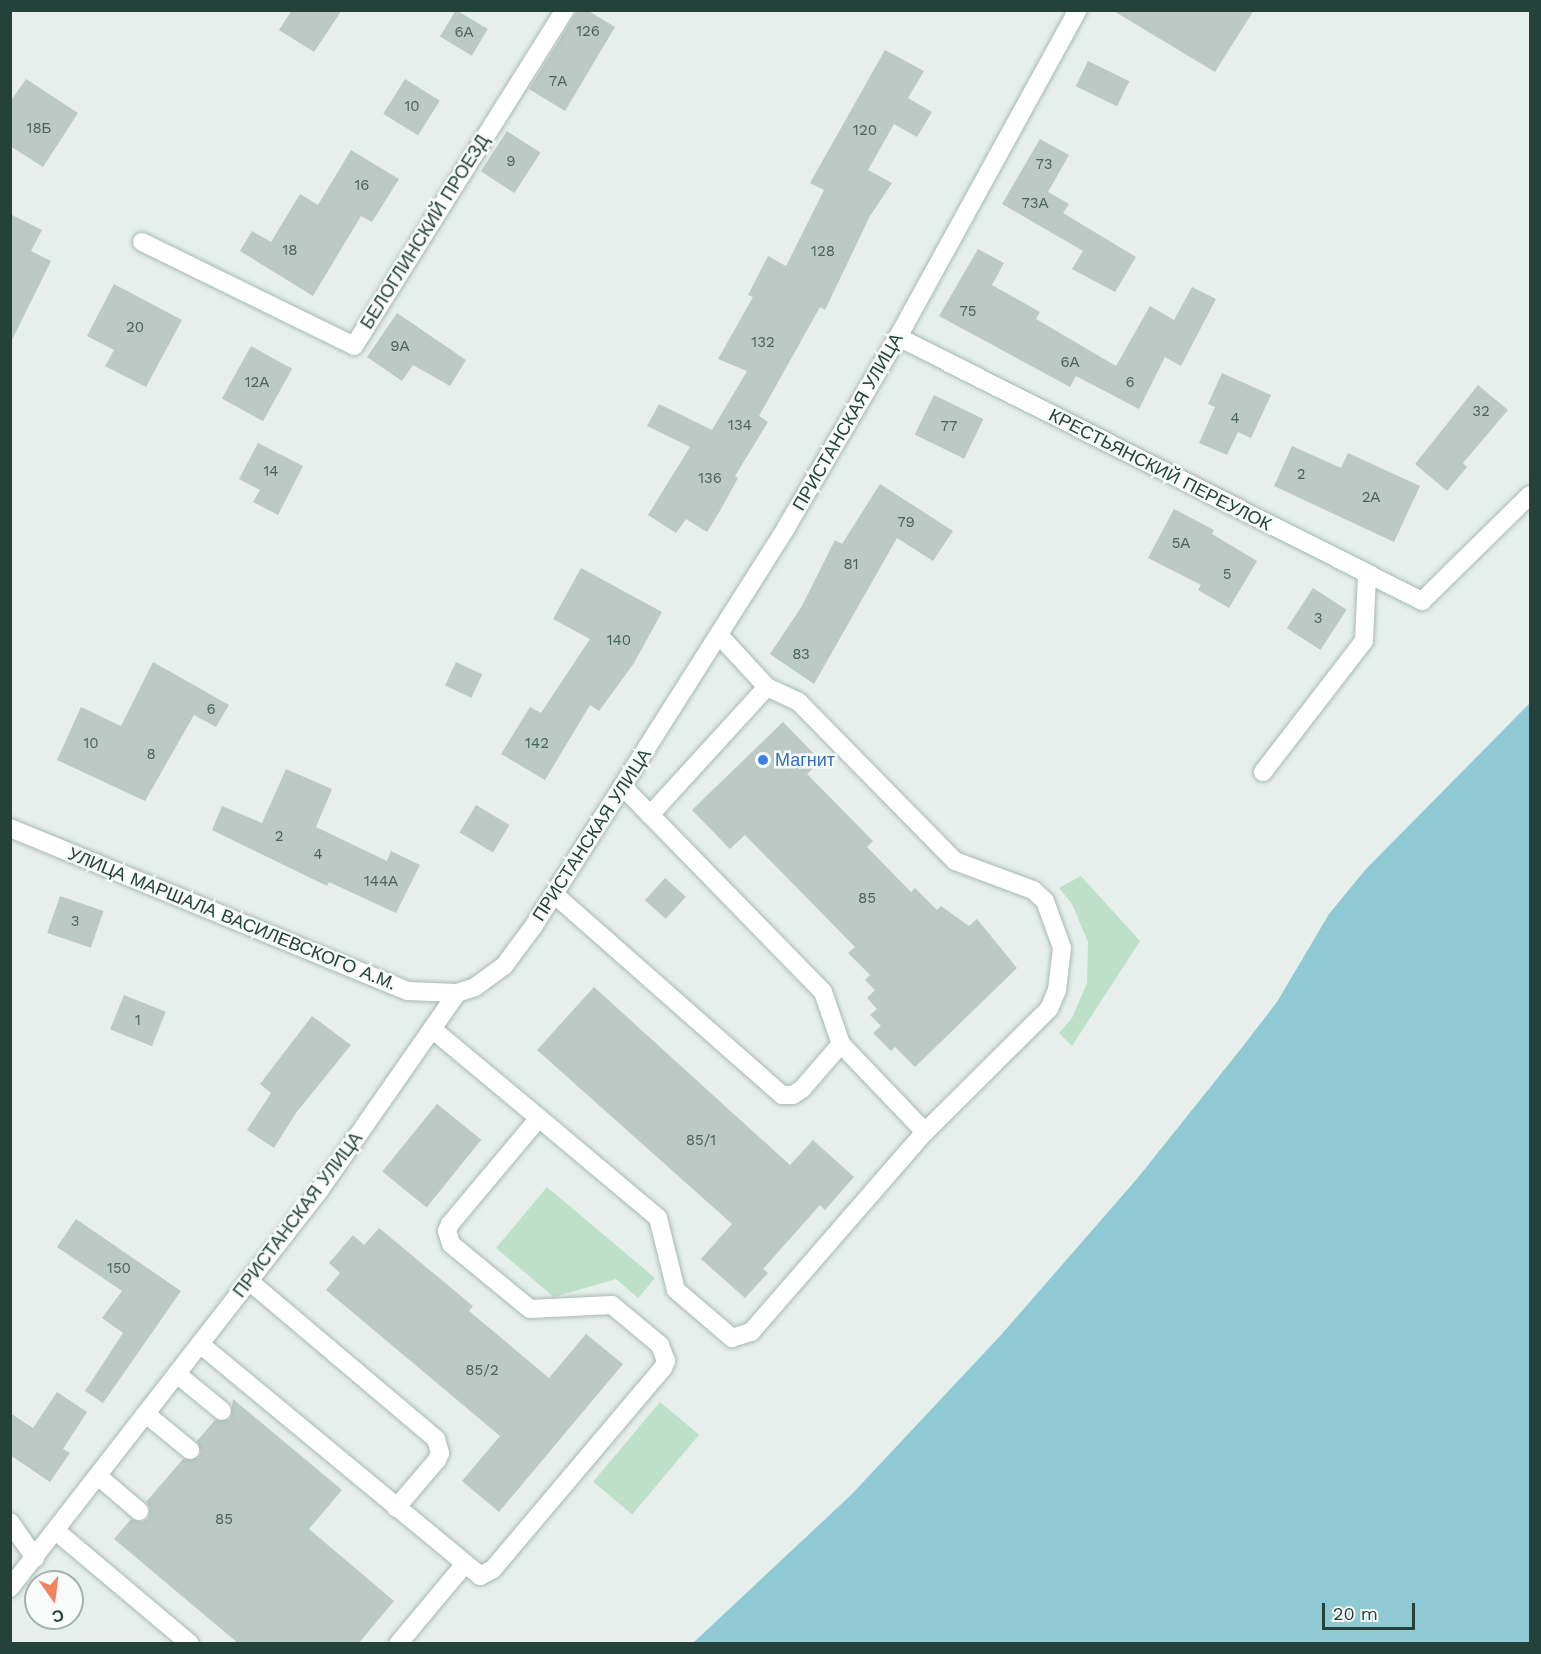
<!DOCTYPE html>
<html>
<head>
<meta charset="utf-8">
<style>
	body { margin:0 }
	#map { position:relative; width:1541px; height:1654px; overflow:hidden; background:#e6efeb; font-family:"Work Sans",sans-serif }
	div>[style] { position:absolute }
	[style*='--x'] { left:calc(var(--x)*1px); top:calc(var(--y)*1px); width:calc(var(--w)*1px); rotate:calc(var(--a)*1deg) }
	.green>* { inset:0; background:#bfe0c8; transform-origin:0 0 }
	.water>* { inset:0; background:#8ec9d4 }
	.building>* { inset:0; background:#bbcac4; transform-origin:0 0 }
	.roads { filter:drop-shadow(0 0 2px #a8b8b2) drop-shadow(0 0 2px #a8b8b2) }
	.minor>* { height:18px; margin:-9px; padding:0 9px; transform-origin:9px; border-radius:9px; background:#fff }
	.dots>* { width:16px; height:16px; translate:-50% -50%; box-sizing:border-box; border:3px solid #f7fbf9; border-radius:50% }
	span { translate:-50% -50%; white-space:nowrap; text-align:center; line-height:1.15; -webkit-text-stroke:5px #f7fbf9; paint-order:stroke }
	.number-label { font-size:15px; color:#4a645c }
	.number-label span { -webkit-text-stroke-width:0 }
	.street-label { font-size:18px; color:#24423a }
	.shop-label { font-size:18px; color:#366cbe }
	.left { translate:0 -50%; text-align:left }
	.frame { position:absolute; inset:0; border:12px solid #24423a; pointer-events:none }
	.north { position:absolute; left:24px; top:1570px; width:60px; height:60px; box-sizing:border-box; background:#f7fbf9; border:2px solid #a3b1ad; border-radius:50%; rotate:166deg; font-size:16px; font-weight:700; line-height:24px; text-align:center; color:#24423a }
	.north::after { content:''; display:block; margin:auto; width:21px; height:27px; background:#f4845f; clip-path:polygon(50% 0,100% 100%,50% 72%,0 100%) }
	.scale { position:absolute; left:1322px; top:1603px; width:93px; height:27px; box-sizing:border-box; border:3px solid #24423a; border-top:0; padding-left:8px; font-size:18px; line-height:21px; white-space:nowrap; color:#24423a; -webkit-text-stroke:4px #f7fbf9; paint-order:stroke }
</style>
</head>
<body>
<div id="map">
	<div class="green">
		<div style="clip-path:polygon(1081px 876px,1140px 941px,1072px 1046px,1059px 1033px,1072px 1018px,1087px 983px,1088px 942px,1072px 904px,1059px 888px)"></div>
		<div style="clip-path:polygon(547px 1187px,655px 1278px,638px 1298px,616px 1279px,554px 1297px,496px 1248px)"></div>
		<div style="left:660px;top:1402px;width:51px;height:104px;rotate:40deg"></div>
	</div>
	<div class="water">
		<div style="clip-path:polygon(1530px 703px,1530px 1643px,693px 1643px,851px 1495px,1001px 1335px,1136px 1180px,1240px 1050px,1277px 1002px,1329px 914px,1366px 869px)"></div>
	</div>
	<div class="building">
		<div style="clip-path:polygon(292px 10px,342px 10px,314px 52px,279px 30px)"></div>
		<div style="left:456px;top:10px;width:37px;height:31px;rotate:31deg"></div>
		<div style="clip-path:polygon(578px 10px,587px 10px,615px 27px,565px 111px,529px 89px)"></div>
		<div style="clip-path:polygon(1112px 10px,1254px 10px,1215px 72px)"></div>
		<div style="clip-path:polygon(885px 50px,924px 71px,908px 98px,932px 112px,917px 137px,894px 124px,868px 170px,892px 183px,870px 216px,825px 310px,820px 307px,759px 416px,768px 422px,735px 476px,738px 478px,721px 509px,707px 532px,686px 519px,676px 533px,648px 515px,690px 447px,647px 426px,659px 404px,712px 430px,747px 371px,718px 359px,753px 297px,748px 295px,768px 256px,786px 266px,824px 190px,810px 183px)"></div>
		<div style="left:1088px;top:61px;width:46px;height:28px;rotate:26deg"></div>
		<div style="clip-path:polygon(26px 79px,78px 113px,43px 167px,10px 146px,10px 102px)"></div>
		<div style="left:405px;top:79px;width:41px;height:41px;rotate:32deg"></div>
		<div style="left:507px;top:131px;width:40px;height:48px;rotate:33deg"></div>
		<div style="clip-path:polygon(1040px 139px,1069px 155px,1048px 192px,1069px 204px,1063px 213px,1136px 257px,1115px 292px,1072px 269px,1083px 251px,1002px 204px)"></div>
		<div style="clip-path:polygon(351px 150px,399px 179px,372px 222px,361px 216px,313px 296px,240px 251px,252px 231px,271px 242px,300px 194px,318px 205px)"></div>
		<div style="clip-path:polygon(10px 214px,42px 230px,31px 251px,51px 261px,10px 344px)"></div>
		<div style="clip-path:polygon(978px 249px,1004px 263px,992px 285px,1040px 312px,1036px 319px,1116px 366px,1150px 306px,1174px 320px,1192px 287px,1216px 299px,1181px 366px,1165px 357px,1139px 409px,1076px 376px,1070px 387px,939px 316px)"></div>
		<div style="clip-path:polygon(114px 284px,182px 320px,146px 387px,105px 366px,114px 350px,87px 336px)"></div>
		<div style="clip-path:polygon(397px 313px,466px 360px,450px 386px,413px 365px,402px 381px,367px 357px)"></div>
		<div style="left:251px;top:346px;width:47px;height:60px;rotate:29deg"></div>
		<div style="clip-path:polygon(1222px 373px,1271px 395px,1251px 438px,1238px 432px,1227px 455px,1199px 443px,1215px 407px,1208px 404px)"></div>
		<div style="clip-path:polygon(1478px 385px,1508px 410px,1463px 463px,1467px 467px,1447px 491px,1415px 464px)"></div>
		<div style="left:934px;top:395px;width:55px;height:44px;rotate:26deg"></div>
		<div style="clip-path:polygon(258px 443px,303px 466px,278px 515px,253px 502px,260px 490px,239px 479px)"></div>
		<div style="clip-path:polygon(1292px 446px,1341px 468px,1348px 453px,1420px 486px,1394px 542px,1274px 486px)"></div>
		<div style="clip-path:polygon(880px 484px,953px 531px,933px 561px,897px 538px,814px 684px,770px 654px,802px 606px,835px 540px,842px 544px)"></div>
		<div style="clip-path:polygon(1174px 509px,1214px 530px,1212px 534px,1257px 561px,1229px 608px,1198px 590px,1201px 585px,1148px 558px)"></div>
		<div style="clip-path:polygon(581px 568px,662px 612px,634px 663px,599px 711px,590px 705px,545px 780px,501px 754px,530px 707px,541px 713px,590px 639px,553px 619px)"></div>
		<div style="left:1313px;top:588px;width:40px;height:48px;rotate:33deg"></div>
		<div style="clip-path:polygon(153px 662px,229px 705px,216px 727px,194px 715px,145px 801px,57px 760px,81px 707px,121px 726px)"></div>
		<div style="left:456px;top:662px;width:29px;height:26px;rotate:25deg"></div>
		<div style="clip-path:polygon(783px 722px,821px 761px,807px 774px,873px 841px,867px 847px,911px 892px,915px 888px,937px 910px,941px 906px,969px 926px,977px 919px,1017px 968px,915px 1067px,895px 1047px,891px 1051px,873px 1033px,881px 1026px,870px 1015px,877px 1009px,867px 998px,875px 990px,865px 980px,870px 975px,848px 953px,855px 947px,745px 835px,730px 849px,692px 810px)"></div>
		<div style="clip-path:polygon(286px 769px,332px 789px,316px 827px,387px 861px,391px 851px,420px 865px,396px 913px,329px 882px,327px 886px,212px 830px,222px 806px,262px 823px)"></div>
		<div style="left:476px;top:805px;width:39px;height:32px;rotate:31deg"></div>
		<div style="left:665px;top:878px;width:28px;height:30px;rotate:42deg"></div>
		<div style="left:60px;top:896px;width:46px;height:39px;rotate:19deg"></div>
		<div style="clip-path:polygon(594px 987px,790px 1165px,813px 1140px,854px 1177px,825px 1210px,820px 1205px,763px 1269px,768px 1273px,745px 1298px,701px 1259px,732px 1224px,537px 1050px)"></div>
		<div style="left:124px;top:995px;width:45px;height:37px;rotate:22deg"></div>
		<div style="clip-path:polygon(312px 1016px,351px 1045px,296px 1113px,274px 1148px,247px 1130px,271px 1093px,260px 1084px)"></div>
		<div style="left:437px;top:1104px;width:57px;height:87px;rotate:39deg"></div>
		<div style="clip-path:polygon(76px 1219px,181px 1291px,103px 1403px,85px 1391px,123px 1333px,102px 1318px,122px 1291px,57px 1247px)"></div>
		<div style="clip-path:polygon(379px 1228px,473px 1306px,469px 1311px,549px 1378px,586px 1334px,623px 1364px,499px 1512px,462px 1481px,500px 1436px,326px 1290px,340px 1273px,329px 1263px,353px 1235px,364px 1245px)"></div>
		<div style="clip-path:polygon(57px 1392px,87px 1412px,63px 1449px,70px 1453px,50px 1482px,10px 1455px,10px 1413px,33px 1428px)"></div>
		<div style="clip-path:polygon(233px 1399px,342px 1490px,309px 1529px,394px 1601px,358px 1644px,239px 1644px,114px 1539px,131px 1519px,142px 1522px,148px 1518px,150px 1508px,146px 1502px,183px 1459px,198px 1458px,201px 1451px,197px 1441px,215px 1420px,230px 1419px)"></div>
	</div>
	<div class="roads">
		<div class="minor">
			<div style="--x:142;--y:242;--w:236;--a:26.1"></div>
			<div style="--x:354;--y:346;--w:397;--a:-57.9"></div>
			<div style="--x:898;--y:337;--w:587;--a:26.74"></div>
			<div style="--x:1422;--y:601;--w:151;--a:-44.5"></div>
			<div style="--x:1263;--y:772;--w:165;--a:-52.4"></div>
			<div style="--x:1364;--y:641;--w:65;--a:-87.4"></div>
			<div style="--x:623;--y:787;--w:286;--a:45.7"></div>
			<div style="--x:823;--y:992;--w:55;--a:70.9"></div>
			<div style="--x:841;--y:1044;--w:122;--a:46.3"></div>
			<div style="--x:925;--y:1132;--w:175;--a:-44.8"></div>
			<div style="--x:1049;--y:1009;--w:21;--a:-67"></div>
			<div style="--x:1057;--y:990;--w:42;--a:-83.2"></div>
			<div style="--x:1062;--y:948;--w:50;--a:-109.9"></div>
			<div style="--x:1045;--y:901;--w:16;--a:-137"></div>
			<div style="--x:1033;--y:890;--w:83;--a:-159.6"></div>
			<div style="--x:955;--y:861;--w:223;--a:-134.5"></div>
			<div style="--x:799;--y:702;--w:35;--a:-155"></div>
			<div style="--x:767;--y:687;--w:71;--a:-132.7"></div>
			<div style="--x:650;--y:815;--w:173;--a:-47.6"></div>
			<div style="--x:10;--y:828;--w:430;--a:22.3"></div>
			<div style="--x:408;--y:991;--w:49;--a:2.3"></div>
			<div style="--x:457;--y:993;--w:19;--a:-18"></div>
			<div style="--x:475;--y:987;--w:36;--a:-36"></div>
			<div style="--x:504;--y:966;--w:49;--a:-53.4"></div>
			<div style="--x:533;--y:927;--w:475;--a:-57.6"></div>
			<div style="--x:787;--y:526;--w:219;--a:-59.6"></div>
			<div style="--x:898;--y:337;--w:373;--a:-61.2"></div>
			<div style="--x:554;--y:894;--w:304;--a:41.4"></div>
			<div style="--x:782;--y:1095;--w:11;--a:0"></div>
			<div style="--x:793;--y:1095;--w:11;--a:-34"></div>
			<div style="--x:802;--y:1089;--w:60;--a:-49.1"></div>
			<div style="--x:539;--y:1118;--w:155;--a:40"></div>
			<div style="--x:658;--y:1218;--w:74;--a:76"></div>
			<div style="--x:676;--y:1290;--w:74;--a:40.6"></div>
			<div style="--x:732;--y:1338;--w:20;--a:-18"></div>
			<div style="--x:751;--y:1332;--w:265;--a:-49"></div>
			<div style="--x:249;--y:1281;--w:245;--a:40.2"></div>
			<div style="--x:436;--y:1439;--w:15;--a:74"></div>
			<div style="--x:440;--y:1453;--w:8;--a:113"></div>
			<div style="--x:437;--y:1460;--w:63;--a:130.5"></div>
			<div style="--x:200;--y:1344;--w:364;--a:39.6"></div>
			<div style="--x:480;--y:1576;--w:15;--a:-28"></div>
			<div style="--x:493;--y:1569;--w:263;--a:-49.8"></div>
			<div style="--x:663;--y:1368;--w:8;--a:-67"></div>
			<div style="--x:666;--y:1361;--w:17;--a:-111"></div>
			<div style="--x:660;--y:1345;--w:62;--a:-140.2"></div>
			<div style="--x:612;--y:1305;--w:82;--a:177.2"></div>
			<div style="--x:530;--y:1309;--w:102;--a:-140.6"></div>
			<div style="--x:451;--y:1244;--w:14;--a:-107"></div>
			<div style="--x:447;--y:1231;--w:8;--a:-67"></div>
			<div style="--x:450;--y:1224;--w:138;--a:-50"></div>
			<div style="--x:539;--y:1118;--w:139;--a:-140.2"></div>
			<div style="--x:177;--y:1374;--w:58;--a:39.4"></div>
			<div style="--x:146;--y:1414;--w:57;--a:39.3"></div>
			<div style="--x:98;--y:1476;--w:54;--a:40.5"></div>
			<div style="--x:10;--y:1522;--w:44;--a:55.2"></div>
			<div style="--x:56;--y:1531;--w:175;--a:40.1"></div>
			<div style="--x:10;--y:1588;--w:503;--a:-52.11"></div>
			<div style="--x:319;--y:1191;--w:241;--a:-55.1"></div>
			<div style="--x:398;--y:1644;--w:103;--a:-50.1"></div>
		</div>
	</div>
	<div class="dots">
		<div style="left:763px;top:760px;background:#3f7fe0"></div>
	</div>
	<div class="number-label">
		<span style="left:588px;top:32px">126</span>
		<span style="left:464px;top:33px">6А</span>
		<span style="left:558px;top:82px">7А</span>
		<span style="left:412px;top:107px">10</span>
		<span style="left:39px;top:129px">18Б</span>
		<span style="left:865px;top:131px">120</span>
		<span style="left:511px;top:162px">9</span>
		<span style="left:1044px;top:165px">73</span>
		<span style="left:362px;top:186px">16</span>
		<span style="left:1035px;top:204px">73А</span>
		<span style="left:290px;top:251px">18</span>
		<span style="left:823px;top:252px">128</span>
		<span style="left:968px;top:312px">75</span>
		<span style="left:135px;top:328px">20</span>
		<span style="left:763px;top:343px">132</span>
		<span style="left:400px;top:347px">9А</span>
		<span style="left:1070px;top:363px">6А</span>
		<span style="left:257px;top:383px">12А</span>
		<span style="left:1130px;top:383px">6</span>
		<span style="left:1481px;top:412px">32</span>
		<span style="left:1235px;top:419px">4</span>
		<span style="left:740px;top:426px">134</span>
		<span style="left:949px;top:427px">77</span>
		<span style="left:271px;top:472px">14</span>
		<span style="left:1301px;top:475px">2</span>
		<span style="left:710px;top:479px">136</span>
		<span style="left:1371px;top:498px">2А</span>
		<span style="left:906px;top:523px">79</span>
		<span style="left:1181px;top:544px">5А</span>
		<span style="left:851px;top:565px">81</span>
		<span style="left:1227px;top:575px">5</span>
		<span style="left:1318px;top:619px">3</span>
		<span style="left:619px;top:641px">140</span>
		<span style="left:801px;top:655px">83</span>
		<span style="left:211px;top:710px">6</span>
		<span style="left:91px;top:744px">10</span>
		<span style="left:537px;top:744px">142</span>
		<span style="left:151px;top:755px">8</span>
		<span style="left:279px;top:837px">2</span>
		<span style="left:318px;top:855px">4</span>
		<span style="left:381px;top:882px">144А</span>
		<span style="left:867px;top:899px">85</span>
		<span style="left:75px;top:922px">3</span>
		<span style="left:138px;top:1021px">1</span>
		<span style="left:701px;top:1141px">85/1</span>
		<span style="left:119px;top:1269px">150</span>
		<span style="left:482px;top:1371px">85/2</span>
		<span style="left:224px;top:1520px">85</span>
	</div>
	<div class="street-label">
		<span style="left:425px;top:232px;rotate:-58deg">БЕЛОГЛИНСКИЙ ПРОЕЗД</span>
		<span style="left:848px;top:422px;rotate:-60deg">ПРИСТАНСКАЯ УЛИЦА</span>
		<span style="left:1160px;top:470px;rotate:27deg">КРЕСТЬЯНСКИЙ ПЕРЕУЛОК</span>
		<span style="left:592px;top:835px;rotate:-57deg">ПРИСТАНСКАЯ УЛИЦА</span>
		<span style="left:232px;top:919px;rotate:22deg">УЛИЦА МАРШАЛА ВАСИЛЕВСКОГО А.М.</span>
		<span style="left:298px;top:1215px;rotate:-53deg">ПРИСТАНСКАЯ УЛИЦА</span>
	</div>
	<div class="shop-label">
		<span class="left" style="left:775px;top:760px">Магнит</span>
	</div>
	<div class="frame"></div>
	<div class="north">С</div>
	<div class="scale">20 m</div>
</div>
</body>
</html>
